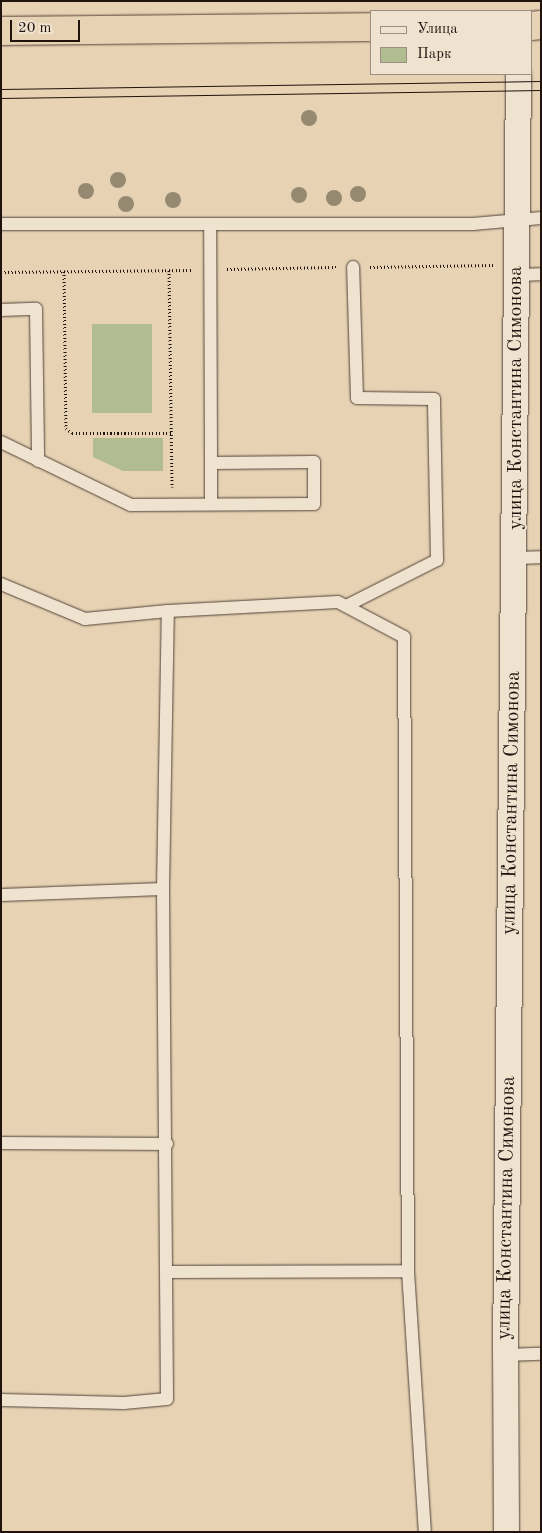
<!DOCTYPE html>
<html>
<head>
<meta charset="utf-8">
<style>
	body { margin:0 }
	#map { position:relative; width:542px; height:1533px; overflow:hidden; background:#e7d2b4; font-family:"Old Standard TT",serif }
	div>[style] { position:absolute }
	[style*='--x'] { left:calc(var(--x)*1px); top:calc(var(--y)*1px); width:calc(var(--w)*1px); rotate:calc(var(--a)*1deg) }
	.green>* { inset:0; background:#b1bd90; transform-origin:0 0 }
	.path>* { height:3px; margin-top:-1.5px; transform-origin:0; background:repeating-linear-gradient(90deg,#20130e 0 1px,transparent 0 3.5px) }
	.roads { filter:drop-shadow(0 0 1px #524338) drop-shadow(0 0 1px #524338) }
	.lane>* { height:12px; margin:-6px; padding:0 6px; transform-origin:6px; border-radius:6px; background:#efe2ce }
	.street>* { height:25px; margin:-12.5px; padding:0 12.5px; transform-origin:12.5px; border-radius:12.5px; background:#efe2ce }
	.highway>* { height:28px; margin:-14px; padding:0 14px; transform-origin:14px; border-radius:14px; background:#e7d2b4 }
	.tram>* { height:1px; margin:-0.5px; padding:0 0.5px; transform-origin:0.5px; border-radius:0.5px; background:#20130e }
	.trees>* { width:16px; height:16px; margin:-8px; border-radius:50%; background:#968972 }
	span { translate:-50% -50%; white-space:nowrap; text-align:center; line-height:1.15; -webkit-text-stroke:4px #efe2ce; paint-order:stroke }
	.street-label { font-size:20px; color:#20130e }
	.frame { position:absolute; inset:0; border:2px solid #20130e; pointer-events:none }
	.legend { position:absolute; left:370px; top:10px; width:162px; height:65px; box-sizing:border-box; background:#efe2ce; border:1px solid #9c8f81; margin:0; padding:6px 9px; list-style:none; font-size:15px; color:#20130e }
	.legend li { display:flex; align-items:center; gap:10px; height:25px }
	.legend b { width:25px; border:1px solid #9c8f81 }
	.scale { position:absolute; left:10px; top:20px; width:70px; height:22px; box-sizing:border-box; border:2px solid #20130e; border-top:0; padding-left:6px; font-size:15px; line-height:18px; white-space:nowrap; color:#20130e; -webkit-text-stroke:4px #efe2ce; paint-order:stroke }
</style>
</head>
<body>
<div id="map">
	<div class="green">
		<div style="left:92px;top:324px;width:60px;height:89px"></div>
		<div style="clip-path:polygon(93px 438px,163px 438px,163px 471px,123px 471px,93px 457px)"></div>
	</div>
	<div class="path">
		<div style="--x:370;--y:267;--w:123;--a:-0.9"></div>
		<div style="--x:227;--y:269;--w:109;--a:-1.1"></div>
		<div style="--x:169;--y:270;--w:217;--a:89.2"></div>
		<div style="--x:64;--y:271;--w:157;--a:89.3"></div>
		<div style="--x:66;--y:428;--w:8;--a:40"></div>
		<div style="--x:72;--y:433;--w:99;--a:0"></div>
		<div style="--x:1;--y:272;--w:192;--a:-0.6"></div>
	</div>
	<div class="roads">
		<div class="lane">
			<div style="--x:1;--y:224;--w:472;--a:0"></div>
			<div style="--x:473;--y:224;--w:68;--a:-5"></div>
			<div style="--x:517;--y:275;--w:24;--a:-2"></div>
			<div style="--x:1;--y:310;--w:35;--a:-2"></div>
			<div style="--x:36;--y:309;--w:152;--a:89.2"></div>
			<div style="--x:1;--y:442;--w:144;--a:25.9"></div>
			<div style="--x:131;--y:505;--w:183;--a:-0.3"></div>
			<div style="--x:314;--y:504;--w:42;--a:-90"></div>
			<div style="--x:314;--y:462;--w:103;--a:179.4"></div>
			<div style="--x:211;--y:463;--w:239;--a:-90.2"></div>
			<div style="--x:211;--y:463;--w:41;--a:90"></div>
			<div style="--x:515;--y:558;--w:26;--a:-2"></div>
			<div style="--x:1;--y:584;--w:91;--a:22.6"></div>
			<div style="--x:85;--y:619;--w:83;--a:-5.5"></div>
			<div style="--x:168;--y:611;--w:170;--a:-3"></div>
			<div style="--x:338;--y:602;--w:75;--a:27.9"></div>
			<div style="--x:404;--y:637;--w:634;--a:89.64"></div>
			<div style="--x:408;--y:1271;--w:262;--a:86.3"></div>
			<div style="--x:346;--y:606;--w:102;--a:-26.8"></div>
			<div style="--x:437;--y:560;--w:161;--a:-91.1"></div>
			<div style="--x:434;--y:399;--w:77;--a:-179.3"></div>
			<div style="--x:357;--y:398;--w:131;--a:-91.7"></div>
			<div style="--x:1;--y:895;--w:162;--a:-2.1"></div>
			<div style="--x:1;--y:1143;--w:166;--a:0.3"></div>
			<div style="--x:168;--y:1272;--w:240;--a:-0.2"></div>
			<div style="--x:505;--y:1355;--w:36;--a:-2"></div>
			<div style="--x:1;--y:1400;--w:123;--a:1.4"></div>
			<div style="--x:124;--y:1403;--w:43;--a:-5.3"></div>
			<div style="--x:167;--y:1399;--w:510;--a:-90.45"></div>
			<div style="--x:163;--y:889;--w:278;--a:-89"></div>
		</div>
		<div class="street">
			<div style="--x:506;--y:1532;--w:177;--a:-90.3"></div>
			<div style="--x:505;--y:1355;--w:1281;--a:-89.42"></div>
		</div>
		<div class="highway">
			<div style="--x:531;--y:26;--w:10;--a:-6"></div>
			<div style="--x:1;--y:31;--w:370;--a:-0.6"></div>
		</div>
	</div>
	<div class="tram">
		<div style="--x:1;--y:89;--w:540;--a:-0.85"></div>
		<div style="--x:1;--y:98;--w:540;--a:-0.85"></div>
	</div>
	<div class="trees">
		<div style="left:309px;top:118px"></div>
		<div style="left:118px;top:180px"></div>
		<div style="left:86px;top:191px"></div>
		<div style="left:358px;top:194px"></div>
		<div style="left:299px;top:195px"></div>
		<div style="left:334px;top:198px"></div>
		<div style="left:173px;top:200px"></div>
		<div style="left:126px;top:204px"></div>
	</div>
	<div class="street-label">
		<span style="left:516px;top:398px;rotate:-90deg">улица Константина Симонова</span>
		<span style="left:512px;top:803px;rotate:-89deg">улица Константина Симонова</span>
		<span style="left:507px;top:1208px;rotate:-89deg">улица Константина Симонова</span>
	</div>
	<div class="frame"></div>
	<ul class="legend">
	<li><b style="height:6px;background:#efe2ce"></b>Улица</li>
	<li><b style="height:14px;background:#b1bd90"></b>Парк</li>
	</ul>
	<div class="scale">20 m</div>
</div>
</body>
</html>
